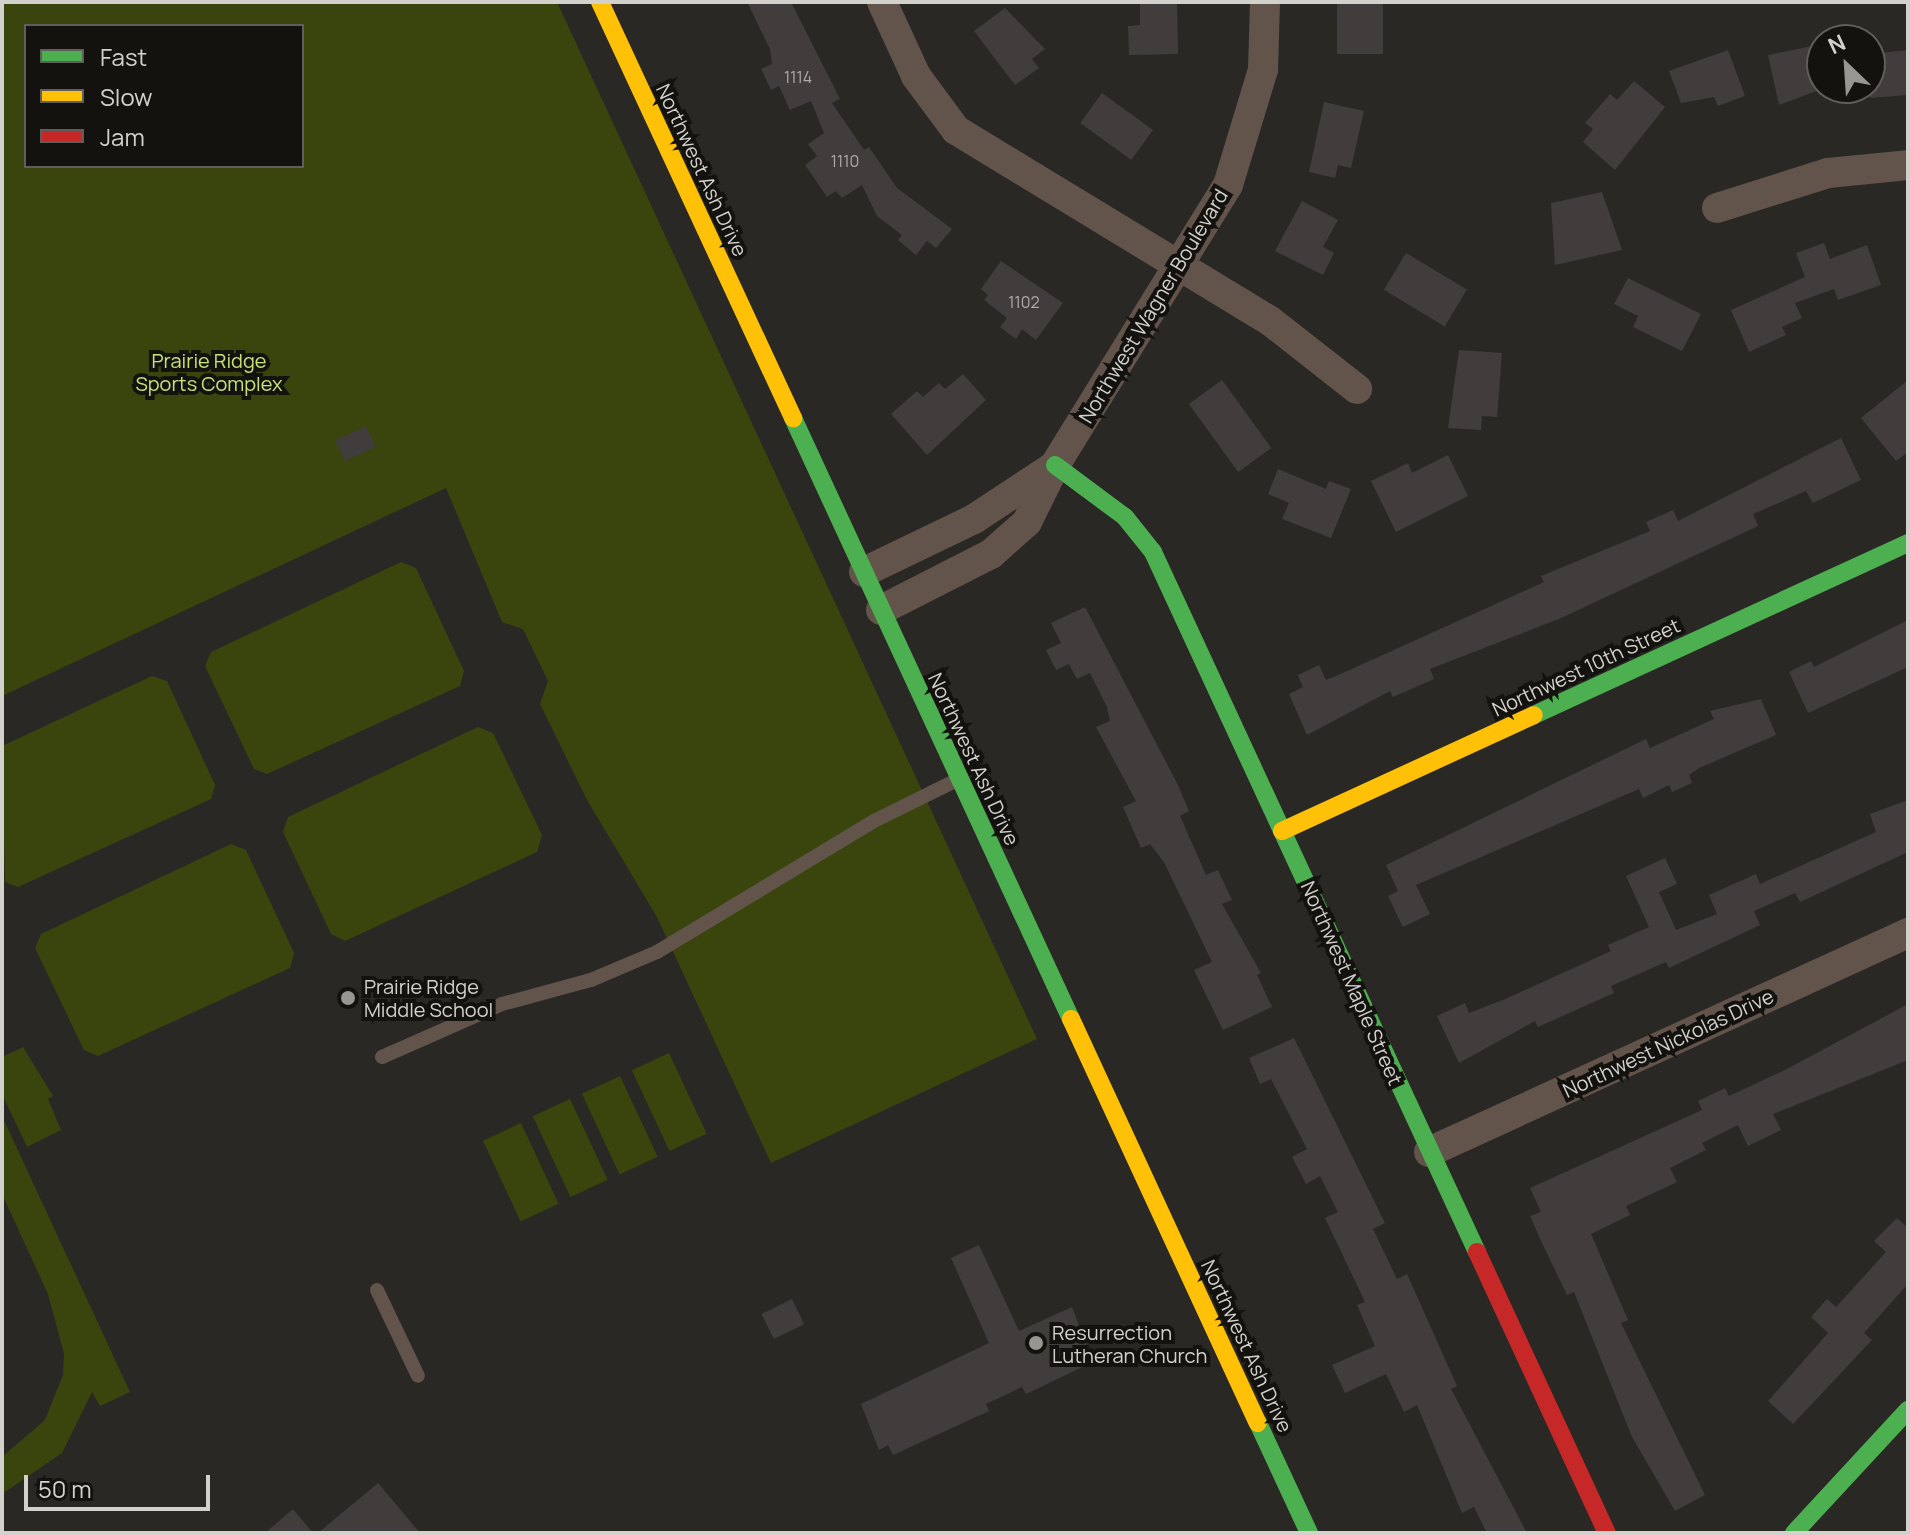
<!DOCTYPE html>
<html>
<head>
<meta charset="utf-8">
<style>
	body { margin:0 }
	#map { position:relative; width:1910px; height:1535px; overflow:hidden; background:#2a2824; font-family:Manrope,sans-serif }
	div>[style] { position:absolute }
	[style*='--x'] { left:calc(var(--x)*1px); top:calc(var(--y)*1px); width:calc(var(--w)*1px); rotate:calc(var(--a)*1deg) }
	.green>* { inset:0; background:#3a450e; transform-origin:0 0 }
	.building>* { inset:0; background:#403d3c; transform-origin:0 0 }
	.lane>* { height:14px; margin:-7px; padding:0 7px; transform-origin:7px; border-radius:7px; background:#62544b }
	.street>* { height:30px; margin:-15px; padding:0 15px; transform-origin:15px; border-radius:15px; background:#62544b }
	.fast>* { height:18px; margin:-9px; padding:0 9px; transform-origin:9px; border-radius:9px; background:#4caf50 }
	.slow>* { height:18px; margin:-9px; padding:0 9px; transform-origin:9px; border-radius:9px; background:#ffc107 }
	.jam>* { height:18px; margin:-9px; padding:0 9px; transform-origin:9px; border-radius:9px; background:#c62828 }
	.dots>* { width:22px; height:22px; translate:-50% -50%; box-sizing:border-box; border:4px solid #13120f; border-radius:50% }
	span { translate:-50% -50%; white-space:nowrap; text-align:center; line-height:1.15; -webkit-text-stroke:8px #13120f; paint-order:stroke }
	.number-label { font-size:16px; color:#aeaca8 }
	.number-label span { -webkit-text-stroke-width:0 }
	.street-label { font-size:20px; color:#d3d1cc }
	.park-label { font-size:20px; color:#c5e276 }
	.poi-label { font-size:20px; color:#d3d1cc }
	.left { translate:0 -50%; text-align:left }
	.frame { position:absolute; inset:0; border:4px solid #d3d1cc; pointer-events:none }
	.legend { position:absolute; left:24px; top:24px; width:280px; height:144px; box-sizing:border-box; background:#13120f; border:2px solid #605e5b; margin:0; padding:10px 14px; list-style:none; font-size:24px; color:#d3d1cc }
	.legend li { display:flex; align-items:center; gap:16px; height:40px }
	.legend b { width:40px; border:2px solid #605e5b }
	.north { position:absolute; left:1806px; top:24px; width:80px; height:80px; box-sizing:border-box; background:#13120f; border:2px solid #605e5b; border-radius:50%; rotate:335deg; font-size:22px; font-weight:700; line-height:32px; text-align:center; color:#d3d1cc }
	.north::after { content:''; display:block; margin:auto; width:28px; height:36px; background:#989691; clip-path:polygon(50% 0,100% 100%,50% 72%,0 100%) }
	.scale { position:absolute; left:24px; top:1475px; width:186px; height:36px; box-sizing:border-box; border:4px solid #d3d1cc; border-top:0; padding-left:10px; font-size:24px; line-height:28px; white-space:nowrap; color:#d3d1cc; -webkit-text-stroke:6px #13120f; paint-order:stroke }
</style>
</head>
<body>
<div id="map">
	<div class="green">
		<div style="clip-path:polygon(evenodd,2px 2px,557px 2px,1037px 1039px,771px 1163px,657px 917px,587px 800px,540px 704px,548px 681px,523px 629px,502px 622px,446px 488px,2px 696px,2px 2px,26px 26px,302px 26px,302px 166px,26px 166px,26px 26px)"></div>
		<div style="clip-path:polygon(401px 562px,416px 568px,464px 671px,460px 686px,267px 774px,254px 769px,205px 666px,211px 652px)"></div>
		<div style="clip-path:polygon(152px 676px,167px 681px,215px 785px,211px 799px,18px 887px,5px 882px,2px 746px)"></div>
		<div style="clip-path:polygon(478px 727px,493px 733px,542px 835px,537px 852px,345px 941px,331px 934px,283px 832px,288px 817px)"></div>
		<div style="clip-path:polygon(231px 844px,246px 850px,294px 953px,290px 968px,98px 1056px,84px 1050px,35px 948px,41px 934px)"></div>
		<div style="clip-path:polygon(23px 1047px,53px 1096px,48px 1099px,61px 1130px,27px 1147px,2px 1094px,2px 1057px)"></div>
		<div style="left:669px;top:1053px;width:89px;height:41px;rotate:65deg"></div>
		<div style="left:620px;top:1076px;width:89px;height:42px;rotate:65deg"></div>
		<div style="left:570px;top:1099px;width:89px;height:41px;rotate:65deg"></div>
		<div style="clip-path:polygon(2px 1116px,130px 1392px,100px 1406px,92px 1392px,62px 1453px,2px 1494px,2px 1457px,45px 1420px,63px 1375px,64px 1354px,48px 1294px,2px 1194px)"></div>
		<div style="left:521px;top:1123px;width:89px;height:42px;rotate:65deg"></div>
	</div>
	<div class="building">
		<div style="clip-path:polygon(747px 2px,791px 2px,840px 99px,832px 103px,864px 150px,869px 147px,897px 188px,952px 229px,936px 248px,927px 241px,916px 255px,898px 240px,902px 235px,877px 216px,862px 185px,842px 198px,836px 191px,827px 197px,805px 165px,817px 156px,808px 144px,824px 133px,811px 101px,790px 110px,779px 86px,771px 90px,761px 69px,772px 64px,770px 49px)"></div>
		<div style="clip-path:polygon(1140px 2px,1177px 2px,1178px 54px,1129px 55px,1128px 26px,1140px 25px)"></div>
		<div style="left:1337px;top:2px;width:46px;height:52px"></div>
		<div style="clip-path:polygon(1005px 8px,1045px 49px,1032px 59px,1039px 68px,1015px 85px,974px 31px)"></div>
		<div style="clip-path:polygon(1822px 44px,1822px 89px,1779px 105px,1768px 55px)"></div>
		<div style="clip-path:polygon(1728px 50px,1745px 96px,1718px 106px,1714px 97px,1681px 103px,1669px 71px)"></div>
		<div style="clip-path:polygon(1908px 50px,1908px 95px,1870px 98px,1870px 54px)"></div>
		<div style="clip-path:polygon(1634px 81px,1665px 107px,1615px 170px,1583px 142px,1593px 129px,1585px 123px,1610px 94px,1617px 100px)"></div>
		<div style="left:1102px;top:93px;width:63px;height:37px;rotate:36deg"></div>
		<div style="clip-path:polygon(1324px 102px,1364px 111px,1351px 168px,1338px 165px,1335px 178px,1309px 172px)"></div>
		<div style="clip-path:polygon(1602px 192px,1622px 250px,1555px 265px,1551px 203px)"></div>
		<div style="clip-path:polygon(1302px 201px,1338px 220px,1323px 247px,1334px 253px,1323px 275px,1275px 251px)"></div>
		<div style="clip-path:polygon(1824px 243px,1830px 259px,1867px 245px,1881px 285px,1838px 300px,1834px 289px,1795px 303px,1802px 318px,1782px 327px,1786px 335px,1749px 352px,1731px 310px,1805px 277px,1796px 253px)"></div>
		<div style="left:1406px;top:253px;width:71px;height:43px;rotate:31deg"></div>
		<div style="clip-path:polygon(1001px 261px,1063px 303px,1036px 340px,1022px 329px,1016px 339px,1000px 327px,1007px 318px,984px 300px,988px 295px,981px 289px)"></div>
		<div style="clip-path:polygon(1628px 278px,1701px 314px,1682px 351px,1633px 327px,1638px 316px,1614px 304px)"></div>
		<div style="clip-path:polygon(1459px 350px,1502px 353px,1497px 417px,1482px 416px,1481px 430px,1448px 428px)"></div>
		<div style="clip-path:polygon(963px 374px,986px 400px,927px 455px,891px 414px,917px 391px,923px 397px,939px 383px,945px 389px)"></div>
		<div style="left:1222px;top:380px;width:84px;height:41px;rotate:54deg"></div>
		<div style="clip-path:polygon(1908px 380px,1908px 452px,1896px 461px,1861px 418px)"></div>
		<div style="left:366px;top:426px;width:23px;height:34px;rotate:65deg"></div>
		<div style="clip-path:polygon(1841px 438px,1861px 480px,1813px 503px,1806px 491px,1753px 514px,1758px 526px,1561px 618px,1430px 669px,1434px 679px,1393px 697px,1390px 691px,1307px 735px,1289px 694px,1303px 687px,1298px 675px,1319px 665px,1326px 680px,1345px 672px,1544px 582px,1541px 576px,1650px 531px,1646px 522px,1673px 510px,1678px 521px)"></div>
		<div style="clip-path:polygon(1448px 455px,1468px 496px,1396px 532px,1371px 481px,1408px 463px,1412px 473px)"></div>
		<div style="clip-path:polygon(1278px 469px,1326px 489px,1329px 481px,1351px 489px,1331px 538px,1282px 519px,1289px 503px,1268px 494px)"></div>
		<div style="clip-path:polygon(1085px 607px,1177px 783px,1189px 811px,1180px 816px,1206px 875px,1218px 870px,1232px 900px,1222px 904px,1261px 973px,1257px 975px,1272px 1007px,1223px 1030px,1194px 970px,1212px 962px,1164px 862px,1150px 844px,1141px 848px,1123px 807px,1136px 801px,1096px 727px,1110px 721px,1107px 707px,1090px 673px,1077px 679px,1069px 664px,1056px 670px,1046px 650px,1061px 643px,1051px 623px)"></div>
		<div style="clip-path:polygon(1908px 620px,1908px 667px,1808px 713px,1789px 672px,1811px 661px,1814px 667px)"></div>
		<div style="clip-path:polygon(1761px 699px,1776px 735px,1699px 768px,1689px 775px,1692px 783px,1672px 792px,1669px 785px,1643px 798px,1639px 789px,1416px 885px,1430px 914px,1403px 927px,1388px 896px,1398px 891px,1386px 865px,1646px 739px,1650px 748px,1714px 719px,1710px 711px)"></div>
		<div style="clip-path:polygon(1908px 800px,1908px 852px,1800px 902px,1795px 893px,1754px 911px,1760px 925px,1669px 968px,1666px 962px,1611px 986px,1614px 993px,1538px 1027px,1535px 1021px,1459px 1063px,1437px 1016px,1465px 1003px,1469px 1013px,1503px 1000px,1611px 951px,1608px 945px,1649px 927px,1626px 876px,1665px 858px,1677px 884px,1659px 892px,1676px 930px,1717px 914px,1709px 895px,1756px 874px,1760px 884px,1876px 832px,1870px 814px)"></div>
		<div style="clip-path:polygon(1908px 1004px,1908px 1060px,1773px 1114px,1781px 1130px,1748px 1146px,1738px 1125px,1702px 1143px,1706px 1150px,1670px 1168px,1677px 1182px,1626px 1206px,1630px 1215px,1591px 1234px,1628px 1320px,1621px 1323px,1705px 1495px,1675px 1511px,1632px 1437px,1574px 1292px,1567px 1295px,1542px 1243px,1530px 1216px,1541px 1212px,1530px 1188px,1702px 1110px,1698px 1101px,1725px 1088px,1729px 1096px,1785px 1070px)"></div>
		<div style="clip-path:polygon(1294px 1038px,1385px 1223px,1373px 1229px,1397px 1279px,1407px 1274px,1457px 1386px,1451px 1389px,1527px 1533px,1487px 1533px,1474px 1507px,1462px 1513px,1417px 1405px,1404px 1412px,1386px 1374px,1345px 1393px,1332px 1365px,1375px 1346px,1357px 1305px,1365px 1302px,1325px 1218px,1338px 1212px,1320px 1176px,1306px 1184px,1292px 1157px,1307px 1149px,1271px 1079px,1260px 1084px,1249px 1058px)"></div>
		<div style="clip-path:polygon(1897px 1218px,1908px 1228px,1908px 1284px,1864px 1333px,1872px 1340px,1793px 1424px,1768px 1401px,1828px 1333px,1811px 1317px,1827px 1299px,1836px 1307px,1886px 1252px,1874px 1241px)"></div>
		<div style="clip-path:polygon(979px 1245px,1019px 1331px,1072px 1307px,1093px 1362px,1026px 1394px,1022px 1387px,986px 1404px,989px 1411px,893px 1455px,888px 1445px,879px 1450px,861px 1404px,989px 1343px,951px 1258px)"></div>
		<div style="left:792px;top:1299px;width:28px;height:34px;rotate:64deg"></div>
		<div style="clip-path:polygon(378px 1483px,420px 1533px,318px 1533px)"></div>
		<div style="clip-path:polygon(293px 1509px,313px 1533px,265px 1533px)"></div>
	</div>
	<div class="lane">
		<div style="--x:382;--y:1057;--w:131;--a:-23.8"></div>
		<div style="--x:502;--y:1004;--w:92;--a:-15.1"></div>
		<div style="--x:591;--y:980;--w:72;--a:-23"></div>
		<div style="--x:657;--y:952;--w:253;--a:-31.1"></div>
		<div style="--x:874;--y:821;--w:90;--a:-26.3"></div>
		<div style="--x:377;--y:1290;--w:95;--a:64.5"></div>
	</div>
	<div class="street">
		<div style="--x:882;--y:2;--w:81;--a:65.3"></div>
		<div style="--x:916;--y:76;--w:67;--a:53.5"></div>
		<div style="--x:956;--y:130;--w:366;--a:31.3"></div>
		<div style="--x:1269;--y:320;--w:112;--a:38.1"></div>
		<div style="--x:1717;--y:208;--w:116;--a:-17.5"></div>
		<div style="--x:1828;--y:173;--w:80;--a:-5.7"></div>
		<div style="--x:864;--y:572;--w:122;--a:-25.7"></div>
		<div style="--x:974;--y:519;--w:95;--a:-33.4"></div>
		<div style="--x:881;--y:610;--w:123;--a:-27"></div>
		<div style="--x:991;--y:554;--w:48;--a:-41.6"></div>
		<div style="--x:1027;--y:522;--w:64;--a:-63.8"></div>
		<div style="--x:1055;--y:465;--w:329;--a:-58.3"></div>
		<div style="--x:1228;--y:185;--w:120;--a:-73.1"></div>
		<div style="--x:1263;--y:70;--w:68;--a:-88.3"></div>
		<div style="--x:1429;--y:1152;--w:527;--a:-24.57"></div>
	</div>
	<div class="fast">
		<div style="--x:793;--y:418;--w:662;--a:65.18"></div>
		<div style="--x:1055;--y:465;--w:87;--a:36.6"></div>
		<div style="--x:1125;--y:517;--w:45;--a:51.3"></div>
		<div style="--x:1153;--y:552;--w:771;--a:65.16"></div>
		<div style="--x:1534;--y:715;--w:412;--a:-24.7"></div>
		<div style="--x:1258;--y:1423;--w:121;--a:65.1"></div>
		<div style="--x:1794;--y:1533;--w:168;--a:-47.2"></div>
	</div>
	<div class="slow">
		<div style="--x:600;--y:2;--w:459;--a:65.1"></div>
		<div style="--x:1282;--y:831;--w:277;--a:-24.7"></div>
		<div style="--x:1071;--y:1019;--w:445;--a:65.2"></div>
	</div>
	<div class="jam">
		<div style="--x:1477;--y:1252;--w:310;--a:65.2"></div>
	</div>
	<div class="dots">
		<div style="left:348px;top:998px;background:#989691"></div>
		<div style="left:1036px;top:1343px;background:#989691"></div>
	</div>
	<div class="number-label">
		<span style="left:798px;top:77px">1114</span>
		<span style="left:845px;top:161px">1110</span>
		<span style="left:1024px;top:302px">1102</span>
	</div>
	<div class="street-label">
		<span style="left:702px;top:170px;rotate:65deg">Northwest Ash Drive</span>
		<span style="left:1153px;top:306px;rotate:-59deg">Northwest Wagner Boulevard</span>
		<span style="left:1586px;top:667px;rotate:-25deg">Northwest 10th Street</span>
		<span style="left:974px;top:759px;rotate:65deg">Northwest Ash Drive</span>
		<span style="left:1352px;top:983px;rotate:66deg">Northwest Maple Street</span>
		<span style="left:1668px;top:1043px;rotate:-25deg">Northwest Nickolas Drive</span>
		<span style="left:1247px;top:1346px;rotate:65deg">Northwest Ash Drive</span>
	</div>
	<div class="park-label">
		<span style="left:209px;top:372px">Prairie Ridge<br>Sports Complex</span>
	</div>
	<div class="poi-label">
		<span class="left" style="left:364px;top:998px">Prairie Ridge<br>Middle School</span>
		<span class="left" style="left:1052px;top:1344px">Resurrection<br>Lutheran Church</span>
	</div>
	<div class="frame"></div>
	<ul class="legend">
	<li><b style="height:10px;background:#4caf50"></b>Fast</li>
	<li><b style="height:10px;background:#ffc107"></b>Slow</li>
	<li><b style="height:10px;background:#c62828"></b>Jam</li>
	</ul>
	<div class="north">N</div>
	<div class="scale">50 m</div>
</div>
</body>
</html>
